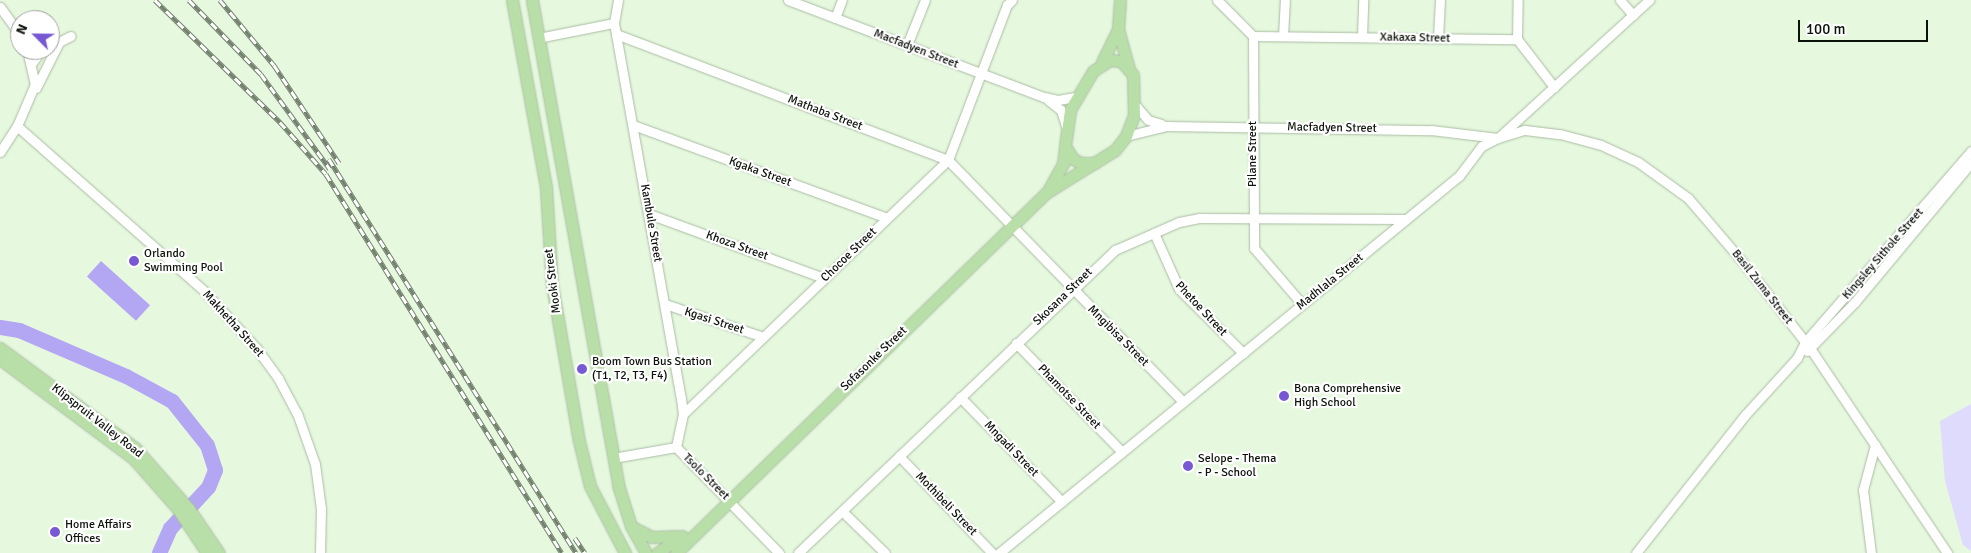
<!DOCTYPE html>
<html>
<head>
<meta charset="utf-8">
<style>
	body { margin:0 }
	#map { position:relative; width:1971px; height:553px; overflow:hidden; background:#e6f9df; font-family:Signika,sans-serif }
	div>[style] { position:absolute }
	[style*='--x'] { left:calc(var(--x)*1px); top:calc(var(--y)*1px); width:calc(var(--w)*1px); rotate:calc(var(--a)*1deg) }
	.green>* { inset:0; background:#dfdbfc }
	.water>* { inset:0; background:#b3a7f3; transform-origin:0 0 }
	.river>* { height:15px; margin:-7.5px; padding:0 7.5px; transform-origin:7.5px; border-radius:7.5px; background:#b3a7f3 }
	.roads { filter:drop-shadow(0 0 1px #aabca3) drop-shadow(0 0 1px #aabca3) }
	.minor>* { height:9px; margin:-4.5px; padding:0 4.5px; transform-origin:4.5px; border-radius:4.5px; background:#fff }
	.major>* { height:11px; margin:-5.5px; padding:0 5.5px; transform-origin:5.5px; border-radius:5.5px; background:#b8dfa7 }
	.rail>* { height:4.5px; margin-top:-2.25px; transform-origin:0; background:repeating-linear-gradient(90deg,#fff 0 8px,#74816f 0 16px); box-sizing:border-box; border-block:1px solid #74816f }
	.dots>* { width:14px; height:14px; translate:-50% -50%; box-sizing:border-box; border:2px solid #fff; border-radius:50% }
	span { translate:-50% -50%; white-space:nowrap; text-align:center; line-height:1.15; -webkit-text-stroke:4.5px #fff; paint-order:stroke }
	.street-label { font-size:12px; color:#0c130a }
	.poi-label { font-size:12px; color:#0c130a }
	.left { translate:0 -50%; text-align:left }
	.north { position:absolute; left:10px; top:10px; width:50px; height:50px; box-sizing:border-box; background:#fff; border:1px solid #9ea19d; border-radius:50%; rotate:293deg; font-size:14px; font-weight:700; line-height:20px; text-align:center; color:#0c130a }
	.north::after { content:''; display:block; margin:auto; width:18px; height:22px; background:#7759d3; clip-path:polygon(50% 0,100% 100%,50% 72%,0 100%) }
	.scale { position:absolute; left:1798px; top:20px; width:130px; height:22px; box-sizing:border-box; border:2px solid #0c130a; border-top:0; padding-left:6px; font-size:15px; line-height:18px; white-space:nowrap; color:#0c130a; -webkit-text-stroke:4px #fff; paint-order:stroke }
</style>
</head>
<body>
<div id="map">
	<div class="green">
		<div style="clip-path:polygon(1971px 404px,1971px 551px,1963px 545px,1945px 481px,1940px 421px)"></div>
	</div>
	<div class="water">
		<div style="left:101px;top:261px;width:66px;height:21px;rotate:42deg"></div>
	</div>
	<div class="river">
		<div style="--x:0;--y:327;--w:19;--a:9"></div>
		<div style="--x:19;--y:330;--w:116;--a:23.3"></div>
		<div style="--x:126;--y:376;--w:52;--a:28.5"></div>
		<div style="--x:172;--y:401;--w:56;--a:51.5"></div>
		<div style="--x:207;--y:445;--w:26;--a:72"></div>
		<div style="--x:215;--y:470;--w:18;--a:112"></div>
		<div style="--x:208;--y:487;--w:56;--a:132.8"></div>
		<div style="--x:170;--y:528;--w:27;--a:114"></div>
	</div>
	<div class="roads">
		<div class="minor">
			<div style="--x:618;--y:0;--w:23;--a:100"></div>
			<div style="--x:614;--y:23;--w:381;--a:79.9"></div>
			<div style="--x:681;--y:398;--w:16;--a:83"></div>
			<div style="--x:683;--y:414;--w:34;--a:102"></div>
			<div style="--x:788;--y:0;--w:274;--a:20.8"></div>
			<div style="--x:1044;--y:97;--w:14;--a:12"></div>
			<div style="--x:1058;--y:100;--w:17;--a:-10"></div>
			<div style="--x:1217;--y:0;--w:51;--a:45"></div>
			<div style="--x:1253;--y:36;--w:212;--a:89.7"></div>
			<div style="--x:1254;--y:248;--w:74;--a:49.4"></div>
			<div style="--x:1620;--y:0;--w:20;--a:49"></div>
			<div style="--x:0;--y:7;--w:34;--a:54"></div>
			<div style="--x:835;--y:18;--w:19;--a:-69"></div>
			<div style="--x:616;--y:34;--w:355;--a:20.8"></div>
			<div style="--x:948;--y:160;--w:337;--a:45.8"></div>
			<div style="--x:1253;--y:36;--w:264;--a:0.7"></div>
			<div style="--x:1283;--y:36;--w:36;--a:-87"></div>
			<div style="--x:1362;--y:37;--w:37;--a:-88"></div>
			<div style="--x:538;--y:38;--w:77;--a:-11.2"></div>
			<div style="--x:1438;--y:38;--w:38;--a:-87"></div>
			<div style="--x:1517;--y:39;--w:61;--a:52.4"></div>
			<div style="--x:1517;--y:39;--w:39;--a:-89"></div>
			<div style="--x:907;--y:45;--w:48;--a:-68.2"></div>
			<div style="--x:27;--y:50;--w:35;--a:77"></div>
			<div style="--x:35;--y:84;--w:46;--a:113.2"></div>
			<div style="--x:17;--y:126;--w:251;--a:41.4"></div>
			<div style="--x:205;--y:292;--w:77;--a:47.6"></div>
			<div style="--x:257;--y:349;--w:36;--a:54"></div>
			<div style="--x:278;--y:378;--w:40;--a:62"></div>
			<div style="--x:297;--y:413;--w:54;--a:70.6"></div>
			<div style="--x:315;--y:464;--w:45;--a:82.4"></div>
			<div style="--x:321;--y:509;--w:44;--a:91.3"></div>
			<div style="--x:32;--y:63;--w:16;--a:-55"></div>
			<div style="--x:36;--y:88;--w:51;--a:-63.4"></div>
			<div style="--x:59;--y:42;--w:13;--a:-27"></div>
			<div style="--x:1048;--y:100;--w:16;--a:38"></div>
			<div style="--x:1061;--y:110;--w:17;--a:73"></div>
			<div style="--x:1136;--y:106;--w:18;--a:49"></div>
			<div style="--x:1148;--y:120;--w:14;--a:17"></div>
			<div style="--x:633;--y:125;--w:270;--a:20.1"></div>
			<div style="--x:1126;--y:136;--w:41;--a:-14"></div>
			<div style="--x:1166;--y:126;--w:265;--a:0.9"></div>
			<div style="--x:1431;--y:130;--w:67;--a:6.8"></div>
			<div style="--x:1498;--y:138;--w:28;--a:-17"></div>
			<div style="--x:1525;--y:130;--w:35;--a:7"></div>
			<div style="--x:1560;--y:134;--w:42;--a:15"></div>
			<div style="--x:1601;--y:145;--w:41;--a:24.7"></div>
			<div style="--x:1638;--y:162;--w:62;--a:35.8"></div>
			<div style="--x:1688;--y:198;--w:82;--a:49.5"></div>
			<div style="--x:1741;--y:260;--w:112;--a:51.9"></div>
			<div style="--x:1810;--y:348;--w:247;--a:56.2"></div>
			<div style="--x:0;--y:152;--w:31;--a:-57"></div>
			<div style="--x:649;--y:214;--w:186;--a:20.1"></div>
			<div style="--x:1154;--y:233;--w:61;--a:65.9"></div>
			<div style="--x:1179;--y:289;--w:91;--a:45"></div>
			<div style="--x:665;--y:304;--w:103;--a:18.6"></div>
			<div style="--x:1016;--y:343;--w:152;--a:45.8"></div>
			<div style="--x:1807;--y:351;--w:69;--a:-45.6"></div>
			<div style="--x:1855;--y:302;--w:181;--a:-50.2"></div>
			<div style="--x:960;--y:397;--w:146;--a:45.8"></div>
			<div style="--x:683;--y:414;--w:367;--a:-43.8"></div>
			<div style="--x:948;--y:160;--w:166;--a:-69.2"></div>
			<div style="--x:1007;--y:5;--w:7;--a:-45"></div>
			<div style="--x:899;--y:456;--w:134;--a:46.2"></div>
			<div style="--x:613;--y:458;--w:64;--a:-9.9"></div>
			<div style="--x:676;--y:447;--w:148;--a:45.8"></div>
			<div style="--x:842;--y:511;--w:60;--a:44.3"></div>
			<div style="--x:798;--y:553;--w:439;--a:-43.7"></div>
			<div style="--x:1115;--y:250;--w:70;--a:-23.6"></div>
			<div style="--x:1179;--y:222;--w:20;--a:-11"></div>
			<div style="--x:1199;--y:218;--w:207;--a:0.3"></div>
			<div style="--x:999;--y:553;--w:595;--a:-39.34"></div>
			<div style="--x:1459;--y:176;--w:38;--a:-53"></div>
			<div style="--x:1482;--y:146;--w:18;--a:-27"></div>
			<div style="--x:1498;--y:138;--w:205;--a:-42.4"></div>
			<div style="--x:1636;--y:553;--w:176;--a:-51.7"></div>
			<div style="--x:1745;--y:415;--w:77;--a:-47.6"></div>
			<div style="--x:1797;--y:358;--w:18;--a:-63"></div>
			<div style="--x:1805;--y:342;--w:253;--a:-49"></div>
			<div style="--x:1871;--y:553;--w:64;--a:-97.2"></div>
			<div style="--x:1863;--y:490;--w:47;--a:-75.1"></div>
		</div>
		<div class="major">
			<div style="--x:512;--y:0;--w:191;--a:79.7"></div>
			<div style="--x:546;--y:188;--w:97;--a:86.5"></div>
			<div style="--x:552;--y:285;--w:158;--a:80.2"></div>
			<div style="--x:579;--y:441;--w:46;--a:76.3"></div>
			<div style="--x:590;--y:486;--w:76;--a:62.4"></div>
			<div style="--x:532;--y:0;--w:493;--a:79.9"></div>
			<div style="--x:618;--y:485;--w:43;--a:72.4"></div>
			<div style="--x:631;--y:526;--w:31;--a:61"></div>
			<div style="--x:1118;--y:29;--w:41;--a:74.6"></div>
			<div style="--x:1110;--y:60;--w:11;--a:5"></div>
			<div style="--x:1121;--y:61;--w:18;--a:49"></div>
			<div style="--x:1133;--y:75;--w:40;--a:88.6"></div>
			<div style="--x:1134;--y:115;--w:22;--a:111"></div>
			<div style="--x:1126;--y:136;--w:18;--a:128"></div>
			<div style="--x:1115;--y:150;--w:25;--a:148"></div>
			<div style="--x:1094;--y:163;--w:13;--a:180"></div>
			<div style="--x:1081;--y:163;--w:9;--a:-153"></div>
			<div style="--x:1073;--y:159;--w:15;--a:-122"></div>
			<div style="--x:1065;--y:146;--w:36;--a:-82"></div>
			<div style="--x:1070;--y:110;--w:45;--a:-59.5"></div>
			<div style="--x:1093;--y:71;--w:20;--a:-33"></div>
			<div style="--x:1102;--y:62;--w:37;--a:-64"></div>
			<div style="--x:1118;--y:29;--w:29;--a:-86"></div>
			<div style="--x:1049;--y:189;--w:29;--a:-61"></div>
			<div style="--x:1063;--y:164;--w:17;--a:-83"></div>
			<div style="--x:0;--y:348;--w:168;--a:36.5"></div>
			<div style="--x:135;--y:448;--w:81;--a:48.5"></div>
			<div style="--x:189;--y:509;--w:53;--a:55.7"></div>
			<div style="--x:0;--y:359;--w:167;--a:36.7"></div>
			<div style="--x:134;--y:459;--w:65;--a:48.7"></div>
			<div style="--x:177;--y:508;--w:54;--a:56.3"></div>
			<div style="--x:632;--y:527;--w:22;--a:27"></div>
			<div style="--x:652;--y:537;--w:30;--a:-2"></div>
			<div style="--x:657;--y:553;--w:27;--a:-34"></div>
			<div style="--x:676;--y:553;--w:516;--a:-44.22"></div>
			<div style="--x:1046;--y:193;--w:57;--a:-32"></div>
		</div>
	</div>
	<div class="rail">
		<div style="--x:155;--y:0;--w:175;--a:44.3"></div>
		<div style="--x:280;--y:122;--w:69;--a:48.5"></div>
		<div style="--x:326;--y:174;--w:446;--a:58.1"></div>
		<div style="--x:189;--y:0;--w:103;--a:45.8"></div>
		<div style="--x:261;--y:74;--w:117;--a:54"></div>
		<div style="--x:220;--y:0;--w:85;--a:50.3"></div>
		<div style="--x:274;--y:65;--w:118;--a:56.4"></div>
		<div style="--x:329;--y:159;--w:465;--a:57.9"></div>
		<div style="--x:575;--y:538;--w:18;--a:56"></div>
	</div>
	<div class="dots">
		<div style="left:134px;top:261px;background:#7759d3"></div>
		<div style="left:582px;top:369px;background:#7759d3"></div>
		<div style="left:1284px;top:396px;background:#7759d3"></div>
		<div style="left:1188px;top:466px;background:#7759d3"></div>
		<div style="left:55px;top:532px;background:#7759d3"></div>
	</div>
	<div class="street-label">
		<span style="left:1415px;top:38px;rotate:1deg">Xakaxa Street</span>
		<span style="left:916px;top:49px;rotate:21deg">Macfadyen Street</span>
		<span style="left:825px;top:113px;rotate:21deg">Mathaba Street</span>
		<span style="left:1332px;top:128px;rotate:1deg">Macfadyen Street</span>
		<span style="left:1253px;top:154px;rotate:-90deg">Pilane Street</span>
		<span style="left:760px;top:172px;rotate:20deg">Kgaka Street</span>
		<span style="left:651px;top:223px;rotate:80deg">Kambule Street</span>
		<span style="left:737px;top:246px;rotate:20deg">Khoza Street</span>
		<span style="left:1883px;top:254px;rotate:-49deg">Kingsley Sithole Street</span>
		<span style="left:849px;top:255px;rotate:-44deg">Chocoe Street</span>
		<span style="left:553px;top:281px;rotate:-97deg">Mooki Street</span>
		<span style="left:1330px;top:282px;rotate:-39deg">Madhlala Street</span>
		<span style="left:1762px;top:287px;rotate:52deg">Basil Zuma Street</span>
		<span style="left:1063px;top:297px;rotate:-44deg">Skosana Street</span>
		<span style="left:1201px;top:309px;rotate:47deg">Phetoe Street</span>
		<span style="left:714px;top:321px;rotate:18deg">Kgasi Street</span>
		<span style="left:233px;top:324px;rotate:48deg">Makhetha Street</span>
		<span style="left:1118px;top:336px;rotate:45deg">Mngibisa Street</span>
		<span style="left:874px;top:359px;rotate:-44deg">Sofasonke Street</span>
		<span style="left:1069px;top:397px;rotate:46deg">Phamotse Street</span>
		<span style="left:97px;top:421px;rotate:38deg">Klipspruit Valley Road</span>
		<span style="left:1011px;top:449px;rotate:46deg">Mngadi Street</span>
		<span style="left:706px;top:477px;rotate:45deg">Tsolo Street</span>
		<span style="left:946px;top:504px;rotate:46deg">Mothibeli Street</span>
	</div>
	<div class="poi-label">
		<span class="left" style="left:144px;top:261px">Orlando<br>Swimming Pool</span>
		<span class="left" style="left:592px;top:369px">Boom Town Bus Station<br>(T1, T2, T3, F4)</span>
		<span class="left" style="left:1294px;top:396px">Bona Comprehensive<br>High School</span>
		<span class="left" style="left:1198px;top:466px">Selope - Thema<br>- P - School</span>
		<span class="left" style="left:65px;top:532px">Home Affairs<br>Offices</span>
	</div>
	<div class="north">N</div>
	<div class="scale">100 m</div>
</div>
</body>
</html>
